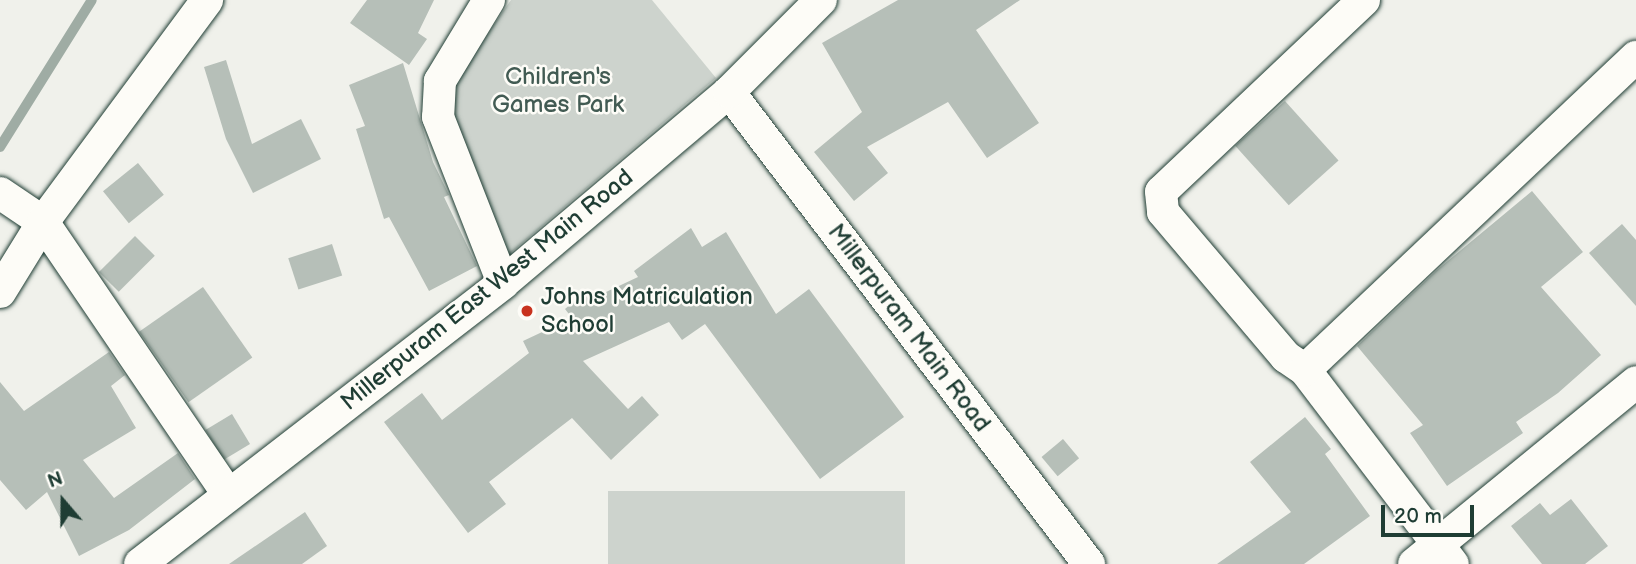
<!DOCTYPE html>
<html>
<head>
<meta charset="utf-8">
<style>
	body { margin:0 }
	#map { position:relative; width:1636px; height:564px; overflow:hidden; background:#f0f1eb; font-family:"Balsamiq Sans",sans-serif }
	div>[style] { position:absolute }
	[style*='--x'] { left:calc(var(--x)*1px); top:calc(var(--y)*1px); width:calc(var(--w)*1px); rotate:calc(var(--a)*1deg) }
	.green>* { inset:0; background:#cdd3cd; transform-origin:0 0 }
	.stream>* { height:10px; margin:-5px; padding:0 5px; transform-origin:5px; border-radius:5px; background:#9faca4 }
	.building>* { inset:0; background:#b6bfb8; transform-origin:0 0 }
	.roads { filter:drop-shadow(0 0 2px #1f3d34) drop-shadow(0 0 2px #1f3d34) }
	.minor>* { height:32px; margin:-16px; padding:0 16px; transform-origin:16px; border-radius:16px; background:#fdfcf7 }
	.dots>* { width:19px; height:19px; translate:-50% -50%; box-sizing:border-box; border:4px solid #fdfcf7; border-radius:50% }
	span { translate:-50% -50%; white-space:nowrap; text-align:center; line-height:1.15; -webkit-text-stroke:5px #fdfcf7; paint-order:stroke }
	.park-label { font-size:24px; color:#425b53 }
	.street-label { font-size:24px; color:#1f3d34 }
	.poi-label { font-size:24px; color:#1f3d34 }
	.left { translate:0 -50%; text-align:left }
	.north { position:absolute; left:28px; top:466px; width:70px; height:70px; -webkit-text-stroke:5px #fdfcf7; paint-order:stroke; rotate:340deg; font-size:19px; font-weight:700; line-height:28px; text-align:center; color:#1f3d34 }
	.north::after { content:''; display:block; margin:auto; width:24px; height:32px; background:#1f3d34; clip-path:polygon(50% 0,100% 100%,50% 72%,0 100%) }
	.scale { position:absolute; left:1381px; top:505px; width:93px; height:32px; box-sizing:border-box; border:4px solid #1f3d34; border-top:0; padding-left:9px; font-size:21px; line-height:24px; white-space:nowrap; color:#1f3d34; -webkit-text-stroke:5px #fdfcf7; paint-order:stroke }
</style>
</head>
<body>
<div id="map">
	<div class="green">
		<div style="clip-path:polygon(511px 0,652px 0,716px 78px,508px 255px,451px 114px,452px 85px)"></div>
		<div style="left:905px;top:491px;width:73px;height:297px;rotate:90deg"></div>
	</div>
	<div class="stream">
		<div style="--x:0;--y:147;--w:173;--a:-58"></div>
	</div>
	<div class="building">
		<div style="clip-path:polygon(367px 0,434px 0,418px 33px,427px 39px,409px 65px,350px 23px)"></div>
		<div style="clip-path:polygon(898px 0,1020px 0,976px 30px,1039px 123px,987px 158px,948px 102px,867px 147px,888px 173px,854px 201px,814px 152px,862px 112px,822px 43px)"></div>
		<div style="clip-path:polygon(226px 60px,252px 144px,301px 119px,321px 159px,253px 193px,226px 139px,204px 67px)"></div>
		<div style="clip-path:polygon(403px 63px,433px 162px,449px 195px,444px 197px,477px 266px,429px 291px,389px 217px,384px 219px,356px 129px,365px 126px,349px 85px)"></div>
		<div style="left:1285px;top:101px;width:80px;height:67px;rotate:48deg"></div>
		<div style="left:138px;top:163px;width:41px;height:45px;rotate:51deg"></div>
		<div style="clip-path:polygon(1532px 191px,1583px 252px,1541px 287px,1601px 355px,1558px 393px,1516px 422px,1523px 433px,1447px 486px,1410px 433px,1423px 425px,1357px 346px,1437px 270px)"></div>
		<div style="clip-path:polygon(1622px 224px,1636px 240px,1636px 306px,1589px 253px)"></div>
		<div style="clip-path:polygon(691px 228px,702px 247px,726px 232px,776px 314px,809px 289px,904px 417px,820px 479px,705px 324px,682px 340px,669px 322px,583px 361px,628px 409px,642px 396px,659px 415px,611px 460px,572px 418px,489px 482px,506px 504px,468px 533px,384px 422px,422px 393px,442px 420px,529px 353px,523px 341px,572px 318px,565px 309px,584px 293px,589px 300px,638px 277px,634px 271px)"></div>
		<div style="left:135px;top:236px;width:28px;height:51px;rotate:45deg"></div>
		<div style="left:332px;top:244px;width:33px;height:46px;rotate:72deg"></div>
		<div style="left:203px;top:287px;width:86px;height:78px;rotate:55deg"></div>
		<div style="clip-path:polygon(109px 352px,125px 375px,111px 386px,136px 428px,83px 460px,114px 498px,178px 453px,195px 479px,129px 530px,79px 556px,47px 492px,26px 510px,0 480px,0 382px,24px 411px)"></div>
		<div style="left:232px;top:414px;width:35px;height:31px;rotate:59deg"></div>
		<div style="clip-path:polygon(1305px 417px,1331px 449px,1325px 454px,1370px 516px,1304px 564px,1217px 564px,1291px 512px,1250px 462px)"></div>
		<div style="left:1063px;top:439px;width:25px;height:28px;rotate:50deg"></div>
		<div style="clip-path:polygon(1571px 499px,1608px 546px,1585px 564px,1542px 564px,1511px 526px,1540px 503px,1550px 515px)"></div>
		<div style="clip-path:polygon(305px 512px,327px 546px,302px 564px,229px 564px)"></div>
	</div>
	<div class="roads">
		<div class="minor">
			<div style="--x:489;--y:0;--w:95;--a:121.2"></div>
			<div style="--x:440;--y:81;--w:36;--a:93"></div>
			<div style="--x:438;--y:117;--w:178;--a:68.6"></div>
			<div style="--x:1364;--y:0;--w:279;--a:136.6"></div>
			<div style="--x:1161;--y:192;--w:20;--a:84"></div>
			<div style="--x:1163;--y:212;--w:190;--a:49.7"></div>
			<div style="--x:1286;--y:357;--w:23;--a:34"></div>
			<div style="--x:1305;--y:370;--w:244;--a:52.7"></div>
			<div style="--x:729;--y:92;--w:594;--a:52.67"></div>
			<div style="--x:0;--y:193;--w:52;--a:34"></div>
			<div style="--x:43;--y:222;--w:328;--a:55.8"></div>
			<div style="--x:0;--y:292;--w:82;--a:-58.4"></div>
			<div style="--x:43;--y:222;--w:276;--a:-53.5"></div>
			<div style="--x:1305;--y:370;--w:456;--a:-43.4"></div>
			<div style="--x:140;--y:564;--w:459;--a:-37.7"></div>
			<div style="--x:503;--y:283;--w:296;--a:-40.2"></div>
			<div style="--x:729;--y:92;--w:130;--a:-45"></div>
			<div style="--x:1414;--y:564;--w:287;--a:-39.3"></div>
		</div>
	</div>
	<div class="dots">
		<div style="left:527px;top:311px;background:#c8321e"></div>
	</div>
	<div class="park-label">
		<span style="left:558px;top:91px">Children's<br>Games Park</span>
	</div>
	<div class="street-label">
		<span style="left:487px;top:290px;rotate:-39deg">Millerpuram East West Main Road</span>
		<span style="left:909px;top:328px;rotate:53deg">Millerpuram Main Road</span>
	</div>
	<div class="poi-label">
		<span class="left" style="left:541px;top:311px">Johns Matriculation<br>School</span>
	</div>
	<div class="north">N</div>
	<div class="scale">20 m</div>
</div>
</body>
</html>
